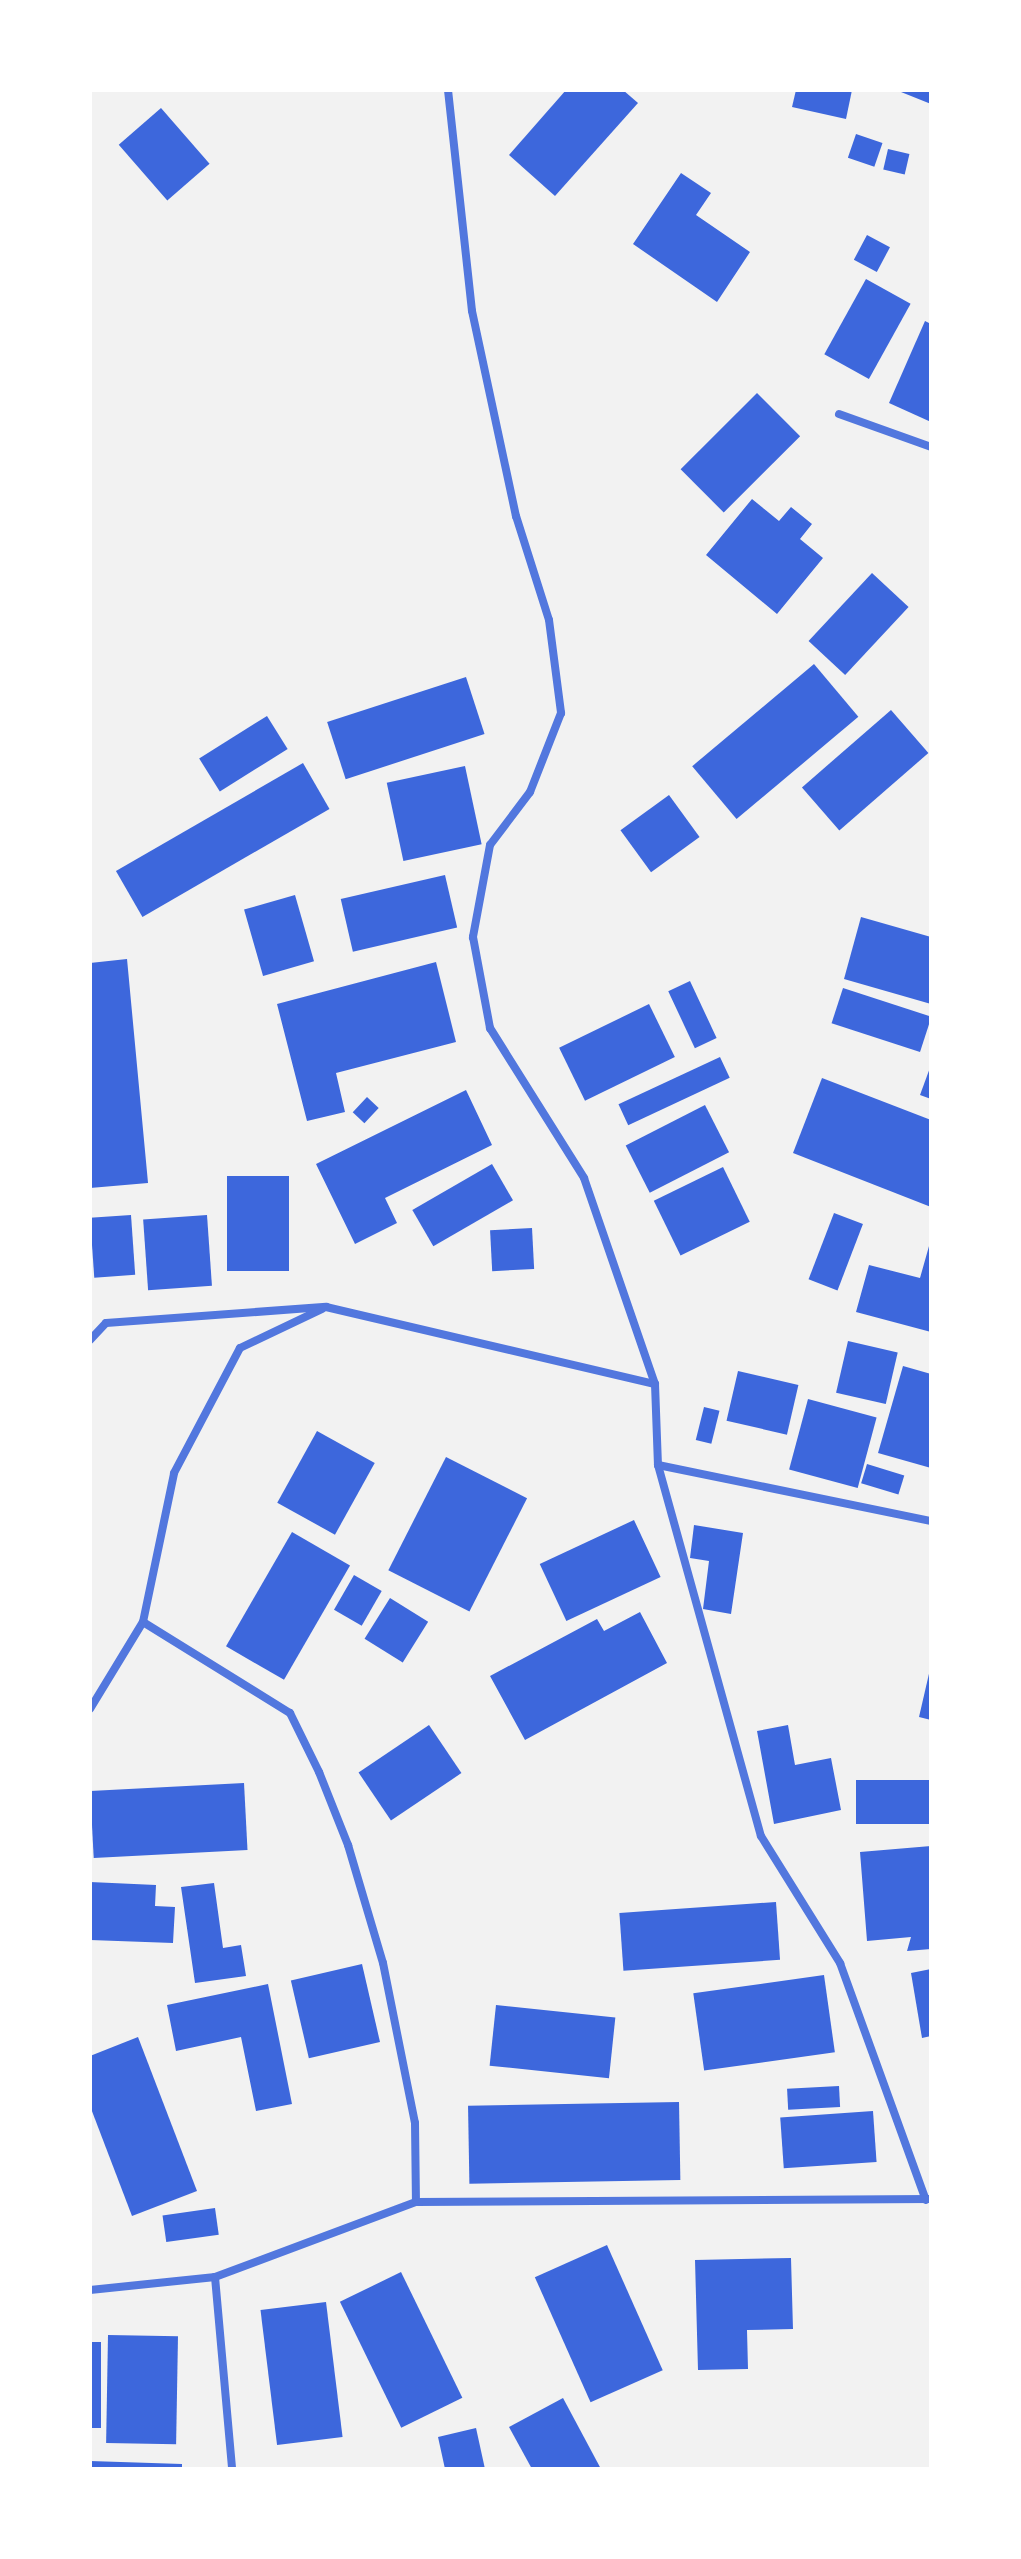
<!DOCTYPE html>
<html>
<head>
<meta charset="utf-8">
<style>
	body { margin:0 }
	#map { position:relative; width:1021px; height:2559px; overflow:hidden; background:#f2f2f2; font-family:"Noto Sans",sans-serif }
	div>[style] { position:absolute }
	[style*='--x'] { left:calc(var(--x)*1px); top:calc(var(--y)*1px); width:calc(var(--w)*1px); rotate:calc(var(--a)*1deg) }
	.building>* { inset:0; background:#3d67dc; transform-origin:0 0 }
	.minor>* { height:8px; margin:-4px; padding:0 4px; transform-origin:4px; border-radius:4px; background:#5277de }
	span { translate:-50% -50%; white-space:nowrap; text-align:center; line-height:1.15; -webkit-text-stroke:6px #fff; paint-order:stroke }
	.frame { position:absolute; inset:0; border:92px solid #fff; pointer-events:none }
</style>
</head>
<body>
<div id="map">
	<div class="building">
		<div style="clip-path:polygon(566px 90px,623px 90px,638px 103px,555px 196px,509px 155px)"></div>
		<div style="clip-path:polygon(796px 90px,852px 90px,846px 119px,792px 107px)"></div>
		<div style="clip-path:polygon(896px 90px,931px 90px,931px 104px)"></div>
		<div style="left:161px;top:108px;width:74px;height:56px;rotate:49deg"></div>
		<div style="left:856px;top:134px;width:28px;height:25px;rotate:19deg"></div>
		<div style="left:888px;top:149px;width:22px;height:21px;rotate:13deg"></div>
		<div style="clip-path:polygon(681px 173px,711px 193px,696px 215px,750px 252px,717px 302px,633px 244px)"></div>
		<div style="left:867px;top:235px;width:26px;height:28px;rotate:28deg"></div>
		<div style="left:866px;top:279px;width:51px;height:86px;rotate:29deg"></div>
		<div style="clip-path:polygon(925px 321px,931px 324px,931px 422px,889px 403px)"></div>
		<div style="left:757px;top:393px;width:61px;height:108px;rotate:45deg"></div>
		<div style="clip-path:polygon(752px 499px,779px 521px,791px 507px,812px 524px,800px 539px,823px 558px,777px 614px,706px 555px)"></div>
		<div style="left:872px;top:573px;width:50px;height:93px;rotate:43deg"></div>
		<div style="left:814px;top:664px;width:69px;height:159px;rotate:50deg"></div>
		<div style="left:466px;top:677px;width:60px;height:146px;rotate:72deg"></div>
		<div style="left:891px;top:710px;width:57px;height:118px;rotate:49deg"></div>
		<div style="left:267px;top:716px;width:39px;height:80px;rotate:58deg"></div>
		<div style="left:303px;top:763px;width:53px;height:216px;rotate:60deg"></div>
		<div style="left:465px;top:766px;width:80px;height:80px;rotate:78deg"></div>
		<div style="left:669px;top:795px;width:52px;height:60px;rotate:54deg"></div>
		<div style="left:445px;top:875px;width:54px;height:107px;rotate:77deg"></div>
		<div style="left:295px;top:895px;width:69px;height:53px;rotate:74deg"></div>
		<div style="clip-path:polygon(861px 917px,931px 937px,931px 1004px,844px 979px)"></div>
		<div style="clip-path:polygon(127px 959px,148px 1183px,90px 1188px,90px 963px)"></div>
		<div style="clip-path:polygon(436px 962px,456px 1042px,336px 1073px,345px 1112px,307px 1121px,277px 1004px)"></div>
		<div style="left:690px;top:981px;width:63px;height:24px;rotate:65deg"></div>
		<div style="left:843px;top:988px;width:93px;height:37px;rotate:18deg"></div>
		<div style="left:649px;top:1004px;width:59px;height:100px;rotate:64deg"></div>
		<div style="left:720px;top:1057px;width:23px;height:112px;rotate:65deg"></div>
		<div style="clip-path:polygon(931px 1065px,931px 1099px,920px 1095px)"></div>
		<div style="clip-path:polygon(822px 1078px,931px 1120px,931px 1207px,793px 1153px)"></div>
		<div style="clip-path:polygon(466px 1090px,492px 1145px,385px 1198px,397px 1223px,355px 1244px,316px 1164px)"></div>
		<div style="left:367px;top:1097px;width:16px;height:21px;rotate:43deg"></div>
		<div style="left:705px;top:1105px;width:53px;height:89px;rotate:63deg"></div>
		<div style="left:492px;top:1164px;width:42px;height:92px;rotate:60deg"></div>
		<div style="left:723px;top:1167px;width:61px;height:77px;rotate:64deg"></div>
		<div style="left:227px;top:1176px;width:62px;height:95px"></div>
		<div style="left:834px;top:1213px;width:31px;height:71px;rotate:21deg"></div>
		<div style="left:131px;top:1215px;width:60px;height:41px;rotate:86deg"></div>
		<div style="left:207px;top:1215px;width:71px;height:64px;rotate:86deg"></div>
		<div style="left:532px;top:1228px;width:41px;height:42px;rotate:87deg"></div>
		<div style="clip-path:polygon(931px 1239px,931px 1332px,856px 1312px,869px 1265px,920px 1278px)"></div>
		<div style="left:848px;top:1341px;width:51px;height:53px;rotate:13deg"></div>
		<div style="clip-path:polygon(903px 1366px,931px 1374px,931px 1468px,878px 1453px)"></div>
		<div style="left:738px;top:1371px;width:62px;height:51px;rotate:13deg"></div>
		<div style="left:808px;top:1399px;width:71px;height:73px;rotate:15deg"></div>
		<div style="left:704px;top:1407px;width:16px;height:34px;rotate:14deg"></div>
		<div style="left:317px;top:1431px;width:66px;height:82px;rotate:29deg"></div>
		<div style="left:446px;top:1457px;width:91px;height:127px;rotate:27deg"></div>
		<div style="left:867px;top:1464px;width:39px;height:20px;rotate:17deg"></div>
		<div style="left:634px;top:1520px;width:63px;height:104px;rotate:65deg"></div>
		<div style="clip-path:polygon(694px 1525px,743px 1533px,731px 1614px,703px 1609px,709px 1561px,690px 1558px)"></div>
		<div style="left:292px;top:1532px;width:67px;height:132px;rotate:30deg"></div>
		<div style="left:354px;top:1575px;width:32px;height:40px;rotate:30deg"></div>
		<div style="left:390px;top:1598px;width:45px;height:48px;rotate:32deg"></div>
		<div style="clip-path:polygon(640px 1612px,667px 1663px,525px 1740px,490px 1676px,597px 1619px,604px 1631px)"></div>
		<div style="clip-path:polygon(931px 1665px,931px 1720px,919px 1717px)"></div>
		<div style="left:429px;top:1725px;width:58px;height:85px;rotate:56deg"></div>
		<div style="clip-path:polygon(788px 1725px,795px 1765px,831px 1758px,841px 1810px,774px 1824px,757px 1731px)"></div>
		<div style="left:931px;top:1780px;width:44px;height:75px;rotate:90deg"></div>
		<div style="left:244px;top:1783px;width:67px;height:154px;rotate:87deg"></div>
		<div style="clip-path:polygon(931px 1846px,931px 1949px,907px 1951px,911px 1937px,867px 1941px,860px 1852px)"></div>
		<div style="clip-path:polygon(90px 1882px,156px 1885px,155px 1906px,175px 1907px,173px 1943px,90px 1940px)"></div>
		<div style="clip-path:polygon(214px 1883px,223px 1948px,241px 1945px,246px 1976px,195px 1983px,181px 1887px)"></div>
		<div style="left:776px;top:1902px;width:58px;height:157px;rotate:86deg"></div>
		<div style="left:362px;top:1964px;width:80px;height:73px;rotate:77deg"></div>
		<div style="clip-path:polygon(931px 1969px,931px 2036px,922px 2038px,911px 1973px)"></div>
		<div style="left:824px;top:1975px;width:78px;height:132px;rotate:82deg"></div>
		<div style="clip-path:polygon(268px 1984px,292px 2104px,256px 2111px,241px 2037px,176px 2051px,167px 2005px)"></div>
		<div style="left:496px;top:2005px;width:120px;height:61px;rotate:6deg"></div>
		<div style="clip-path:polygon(138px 2037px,197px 2191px,132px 2216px,90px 2106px,90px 2056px)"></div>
		<div style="left:839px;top:2086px;width:21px;height:52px;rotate:87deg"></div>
		<div style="left:679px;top:2102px;width:78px;height:211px;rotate:89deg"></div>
		<div style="left:873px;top:2111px;width:51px;height:93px;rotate:86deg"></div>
		<div style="left:215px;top:2208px;width:27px;height:53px;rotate:82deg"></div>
		<div style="left:607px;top:2245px;width:137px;height:79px;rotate:66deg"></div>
		<div style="clip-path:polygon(791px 2258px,793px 2329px,747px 2330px,748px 2369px,698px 2370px,695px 2260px)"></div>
		<div style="left:401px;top:2272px;width:140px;height:68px;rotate:64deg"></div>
		<div style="left:326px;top:2302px;width:136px;height:66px;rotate:83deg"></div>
		<div style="left:108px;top:2335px;width:70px;height:108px;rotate:1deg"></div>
		<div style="left:90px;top:2342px;width:11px;height:86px"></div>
		<div style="clip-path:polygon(563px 2398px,601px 2469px,532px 2469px,509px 2427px)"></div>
		<div style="clip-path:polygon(476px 2428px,485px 2469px,445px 2469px,438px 2437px)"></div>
		<div style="clip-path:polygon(90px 2461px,182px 2464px,182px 2469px,90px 2469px)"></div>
	</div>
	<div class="minor">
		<div style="--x:448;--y:90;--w:222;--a:83.8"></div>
		<div style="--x:472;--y:311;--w:210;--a:77.9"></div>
		<div style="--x:516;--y:516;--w:109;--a:72.4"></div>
		<div style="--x:549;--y:620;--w:94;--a:82.6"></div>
		<div style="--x:561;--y:713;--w:85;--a:111.4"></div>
		<div style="--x:530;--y:792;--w:66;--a:127"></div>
		<div style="--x:490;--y:845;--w:94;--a:100.5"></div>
		<div style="--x:473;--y:937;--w:93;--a:79.4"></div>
		<div style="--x:490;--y:1028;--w:177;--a:57.9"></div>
		<div style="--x:584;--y:1178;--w:218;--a:71"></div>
		<div style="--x:655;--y:1384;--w:81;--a:87.9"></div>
		<div style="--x:658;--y:1465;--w:385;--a:74.5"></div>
		<div style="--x:761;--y:1836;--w:150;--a:58.1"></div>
		<div style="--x:840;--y:1963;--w:252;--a:70.1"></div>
		<div style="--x:839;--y:414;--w:98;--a:19.7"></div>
		<div style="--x:90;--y:1340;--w:23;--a:-47"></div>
		<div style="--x:106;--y:1323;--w:221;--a:-4.2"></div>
		<div style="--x:326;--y:1307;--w:338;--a:13.2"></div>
		<div style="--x:658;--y:1465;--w:279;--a:11.6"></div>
		<div style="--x:143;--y:1622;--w:173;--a:31.8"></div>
		<div style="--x:290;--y:1713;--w:66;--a:63.8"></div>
		<div style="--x:319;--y:1772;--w:79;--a:68.3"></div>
		<div style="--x:348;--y:1845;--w:123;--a:73.5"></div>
		<div style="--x:383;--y:1963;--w:163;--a:78.7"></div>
		<div style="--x:415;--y:2123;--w:79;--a:89.3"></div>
		<div style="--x:90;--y:1709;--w:102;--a:-58.7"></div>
		<div style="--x:143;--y:1622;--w:152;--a:-78.2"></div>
		<div style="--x:174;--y:1473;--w:141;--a:-62.2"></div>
		<div style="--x:240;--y:1348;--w:91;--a:-25.4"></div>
		<div style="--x:215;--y:2277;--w:193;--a:84.9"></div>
		<div style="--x:90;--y:2290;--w:126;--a:-5.9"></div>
		<div style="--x:215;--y:2277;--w:215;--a:-20.5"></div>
		<div style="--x:416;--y:2202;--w:515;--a:-0.33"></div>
	</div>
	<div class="frame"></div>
</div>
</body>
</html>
